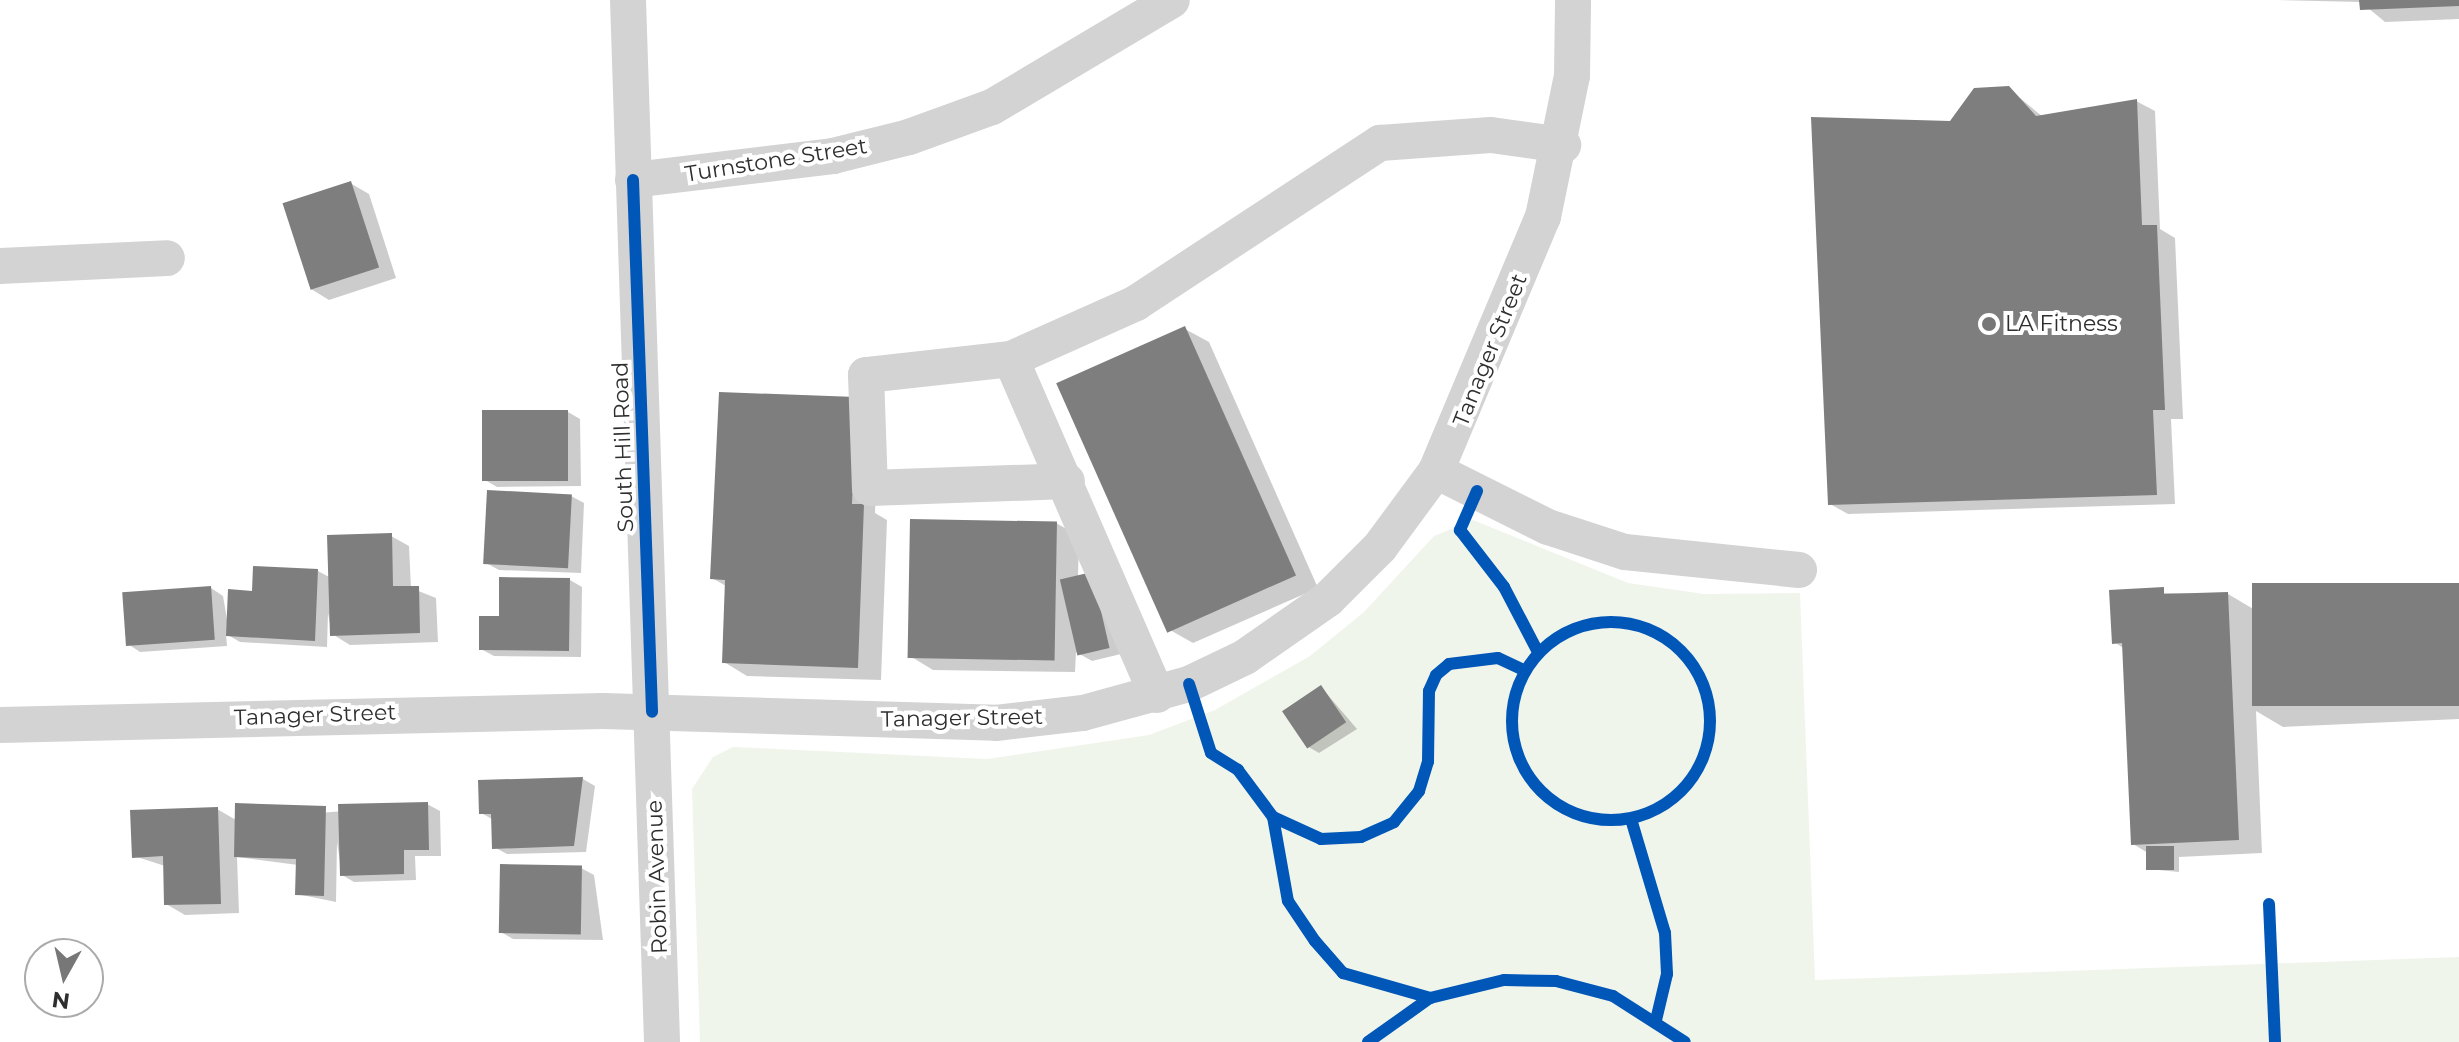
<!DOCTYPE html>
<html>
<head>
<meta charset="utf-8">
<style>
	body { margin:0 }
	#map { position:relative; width:2459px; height:1042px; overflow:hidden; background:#fff; font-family:Montserrat,sans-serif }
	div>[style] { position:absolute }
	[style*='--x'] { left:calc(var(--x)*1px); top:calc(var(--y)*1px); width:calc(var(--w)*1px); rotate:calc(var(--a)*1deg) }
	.green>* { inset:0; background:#f0f5eb }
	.shadow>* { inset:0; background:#0003 }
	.building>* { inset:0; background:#7e7e7e; transform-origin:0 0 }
	.minor>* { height:36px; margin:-18px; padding:0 18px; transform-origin:18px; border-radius:18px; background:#d3d3d3 }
	.cycleway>* { height:12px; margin:-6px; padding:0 6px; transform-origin:6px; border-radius:6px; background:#0057b8 }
	.cycleway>.ring { margin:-6px; padding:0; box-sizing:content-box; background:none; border:12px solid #0057b8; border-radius:50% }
	.dots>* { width:22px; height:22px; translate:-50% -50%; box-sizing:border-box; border:4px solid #fff; border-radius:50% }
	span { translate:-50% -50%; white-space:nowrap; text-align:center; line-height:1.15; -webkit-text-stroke:8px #fff; paint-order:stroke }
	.street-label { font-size:22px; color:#2e2e2e }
	.poi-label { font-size:22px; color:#2e2e2e }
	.left { translate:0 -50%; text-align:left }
	.north { position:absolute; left:24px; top:938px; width:80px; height:80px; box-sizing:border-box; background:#fff; border:2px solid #ababab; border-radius:50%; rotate:188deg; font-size:22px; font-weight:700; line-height:32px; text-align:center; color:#2e2e2e }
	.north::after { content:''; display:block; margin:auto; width:28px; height:36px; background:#777; clip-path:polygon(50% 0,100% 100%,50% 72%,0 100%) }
</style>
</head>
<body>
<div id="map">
	<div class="green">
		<div style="clip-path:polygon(1473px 520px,1628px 583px,1704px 594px,1800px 593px,1815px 980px,2459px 957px,2459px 1042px,700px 1042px,692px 789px,713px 757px,733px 747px,987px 759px,1149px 735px,1215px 710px,1310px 656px,1364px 612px,1434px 536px)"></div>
	</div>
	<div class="shadow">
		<div style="clip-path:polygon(2277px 0,2459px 0,2459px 19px,2385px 22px,2361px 2px)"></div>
		<div style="clip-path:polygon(2008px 88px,2043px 117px,2136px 101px,2155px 111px,2160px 229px,2175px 238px,2183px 419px,2171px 419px,2175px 504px,1848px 514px,1830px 504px,1951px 123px)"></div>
		<div style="clip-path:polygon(350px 183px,369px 194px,396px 278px,329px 300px,311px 289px)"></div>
		<div style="clip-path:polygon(1185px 329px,1209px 342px,1318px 588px,1193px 643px,1170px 630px)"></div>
		<div style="clip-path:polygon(568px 412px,580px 419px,581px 486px,497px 487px,485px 480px)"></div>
		<div style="clip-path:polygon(879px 413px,875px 513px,887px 520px,881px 680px,747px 676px,724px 662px,726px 586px,712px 578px)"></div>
		<div style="clip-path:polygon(571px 496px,584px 503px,581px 573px,499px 570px,486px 563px)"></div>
		<div style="clip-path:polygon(1056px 523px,1079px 536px,1078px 577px,1092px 574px,1121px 654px,1092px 661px,1076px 652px,1075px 672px,933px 670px,910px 656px)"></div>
		<div style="clip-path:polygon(391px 536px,409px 546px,411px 588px,436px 598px,438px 642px,350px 645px,332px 634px,328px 613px,327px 647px,240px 642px,226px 634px,227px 646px,140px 652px,128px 644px,211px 588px,223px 596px,228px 625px,254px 593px,318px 571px,331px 578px)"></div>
		<div style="clip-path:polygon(570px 580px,582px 587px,581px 657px,494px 656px,481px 649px,501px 618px)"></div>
		<div style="clip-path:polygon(2459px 585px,2459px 719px,2283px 727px,2256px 711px,2262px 853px,2179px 857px,2179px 872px,2148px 869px,2148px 853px,2133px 844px,2125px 649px,2114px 642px,2112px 592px,2228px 594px,2255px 610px)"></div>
		<div style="clip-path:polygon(1321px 687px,1357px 729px,1319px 753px,1307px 746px)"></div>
		<div style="clip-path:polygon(583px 779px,595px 786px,586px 852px,507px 854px,494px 847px,494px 820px,481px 813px,480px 782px)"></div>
		<div style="clip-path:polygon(427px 804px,440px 811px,441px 856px,415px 856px,416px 880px,354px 882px,342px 875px,337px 842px,336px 902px,297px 894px,298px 865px,237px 857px,239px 913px,185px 915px,166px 904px,165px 866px,134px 856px,217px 809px,236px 820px)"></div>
		<div style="clip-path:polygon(581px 868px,594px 875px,603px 940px,513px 939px,501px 932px)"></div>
	</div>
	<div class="building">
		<div style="clip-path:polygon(2359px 0,2459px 0,2459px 6px,2360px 10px)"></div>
		<div style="clip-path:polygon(2009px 86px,2036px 116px,2137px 99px,2142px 225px,2157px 225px,2165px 410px,2153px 410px,2157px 495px,1828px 505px,1811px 117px,1950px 121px,1974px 88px)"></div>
		<div style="left:351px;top:181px;width:91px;height:72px;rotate:72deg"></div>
		<div style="left:1185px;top:326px;width:273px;height:141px;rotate:66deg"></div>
		<div style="clip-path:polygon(719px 392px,856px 397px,852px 504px,864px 504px,858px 668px,722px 663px,725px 580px,710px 579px)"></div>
		<div style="left:482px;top:410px;width:86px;height:71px"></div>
		<div style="left:487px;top:490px;width:85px;height:74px;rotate:3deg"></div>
		<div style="left:910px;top:519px;width:147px;height:139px;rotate:1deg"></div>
		<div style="clip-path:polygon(392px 533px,393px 586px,419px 586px,420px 633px,330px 636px,327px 535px)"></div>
		<div style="clip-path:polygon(253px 566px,318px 569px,315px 641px,226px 636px,228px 589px,252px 591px)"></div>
		<div style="left:1092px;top:572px;width:78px;height:33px;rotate:77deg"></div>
		<div style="clip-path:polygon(499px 577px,570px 578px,569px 651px,479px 650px,479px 616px,499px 616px)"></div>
		<div style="left:2459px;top:583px;width:123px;height:207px;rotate:90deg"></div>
		<div style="left:211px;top:586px;width:54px;height:89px;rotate:86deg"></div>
		<div style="clip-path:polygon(2164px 587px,2164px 594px,2228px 592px,2239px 840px,2131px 845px,2122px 643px,2112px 644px,2109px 590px)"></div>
		<div style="left:1321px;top:685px;width:45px;height:47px;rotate:56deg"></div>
		<div style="clip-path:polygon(583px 777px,574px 846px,492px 849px,491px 814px,479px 814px,478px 780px)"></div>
		<div style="clip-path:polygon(428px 802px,429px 850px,404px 850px,404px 874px,340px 876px,338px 804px)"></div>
		<div style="clip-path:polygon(235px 803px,326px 806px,324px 896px,295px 895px,296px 859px,234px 857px)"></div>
		<div style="clip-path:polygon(218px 807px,221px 904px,164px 905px,163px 856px,132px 858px,130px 810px)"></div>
		<div style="left:2146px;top:846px;width:28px;height:24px"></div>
		<div style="left:500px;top:864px;width:82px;height:69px;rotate:1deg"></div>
	</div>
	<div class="minor">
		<div style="--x:628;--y:0;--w:1043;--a:88.13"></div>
		<div style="--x:633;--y:180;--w:201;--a:-6.8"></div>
		<div style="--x:833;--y:156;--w:78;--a:-14"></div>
		<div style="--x:909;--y:137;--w:88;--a:-19.9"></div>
		<div style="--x:992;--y:107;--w:209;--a:-30.7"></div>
		<div style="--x:0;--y:266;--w:167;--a:-2.7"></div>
		<div style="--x:1011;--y:359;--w:146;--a:173.7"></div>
		<div style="--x:866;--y:375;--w:113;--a:88"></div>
		<div style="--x:870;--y:488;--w:197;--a:-2"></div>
		<div style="--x:1436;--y:471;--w:125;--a:26.6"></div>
		<div style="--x:1548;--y:527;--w:81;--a:18"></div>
		<div style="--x:1625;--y:552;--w:175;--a:5.9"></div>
		<div style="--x:1157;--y:695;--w:366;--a:-113.5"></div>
		<div style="--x:1011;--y:359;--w:137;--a:-24.1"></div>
		<div style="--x:1136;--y:303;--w:292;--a:-33.3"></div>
		<div style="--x:1380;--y:143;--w:111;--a:-4.1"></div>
		<div style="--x:1491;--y:135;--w:73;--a:7.9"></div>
		<div style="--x:0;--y:725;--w:603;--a:-1.33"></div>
		<div style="--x:603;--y:711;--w:393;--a:1.7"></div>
		<div style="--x:996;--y:723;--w:88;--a:-6.6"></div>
		<div style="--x:1083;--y:713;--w:110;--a:-15.3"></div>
		<div style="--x:1189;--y:684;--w:62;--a:-25.7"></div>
		<div style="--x:1245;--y:657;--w:101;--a:-34.9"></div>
		<div style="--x:1328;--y:599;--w:74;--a:-45"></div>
		<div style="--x:1380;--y:547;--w:94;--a:-53.6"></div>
		<div style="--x:1436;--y:471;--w:276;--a:-67.2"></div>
		<div style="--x:1543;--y:217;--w:144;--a:-78.4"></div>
		<div style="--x:1572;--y:76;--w:76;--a:-89.2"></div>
	</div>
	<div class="cycleway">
		<div style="--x:633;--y:180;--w:532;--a:87.95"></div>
		<div style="--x:1477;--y:491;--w:43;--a:113.6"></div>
		<div style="--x:1460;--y:530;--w:72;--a:52.3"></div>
		<div style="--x:1504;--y:587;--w:73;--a:62.4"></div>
		<div class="ring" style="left:1512px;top:622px;width:186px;height:186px"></div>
		<div style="--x:1189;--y:684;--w:72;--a:72.3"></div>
		<div style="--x:1211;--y:753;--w:32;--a:32"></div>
		<div style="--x:1238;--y:770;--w:59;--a:53.3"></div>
		<div style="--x:1273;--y:817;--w:85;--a:79.9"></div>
		<div style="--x:1288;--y:901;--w:48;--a:56"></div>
		<div style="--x:1315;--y:941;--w:43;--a:48.8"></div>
		<div style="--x:1343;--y:973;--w:91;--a:16"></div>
		<div style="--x:1273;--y:817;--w:53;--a:24.6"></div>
		<div style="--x:1321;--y:839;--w:40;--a:-2.9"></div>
		<div style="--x:1361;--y:837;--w:36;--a:-24"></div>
		<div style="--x:1394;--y:822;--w:40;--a:-51"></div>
		<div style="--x:1419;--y:791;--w:30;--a:-73"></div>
		<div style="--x:1428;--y:762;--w:71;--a:-89.2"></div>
		<div style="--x:1429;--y:691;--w:17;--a:-66"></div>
		<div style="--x:1436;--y:675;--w:17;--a:-40"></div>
		<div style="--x:1449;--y:664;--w:49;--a:-7"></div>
		<div style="--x:1498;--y:658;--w:29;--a:25"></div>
		<div style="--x:1631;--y:819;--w:119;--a:73.4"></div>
		<div style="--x:1665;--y:933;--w:41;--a:87.2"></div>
		<div style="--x:1667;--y:974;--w:47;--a:103.4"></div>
		<div style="--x:2269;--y:904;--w:138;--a:87.5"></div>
		<div style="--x:1368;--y:1042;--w:76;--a:-35.4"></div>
		<div style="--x:1430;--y:998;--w:76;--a:-13.7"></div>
		<div style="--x:1504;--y:980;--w:52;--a:1.1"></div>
		<div style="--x:1556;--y:981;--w:59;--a:14.7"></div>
		<div style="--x:1613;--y:996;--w:85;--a:32.6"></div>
	</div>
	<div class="dots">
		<div style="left:1989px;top:324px;background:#777"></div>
	</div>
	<div class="street-label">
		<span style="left:776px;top:160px;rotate:-9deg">Turnstone Street</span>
		<span style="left:1490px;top:350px;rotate:-68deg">Tanager Street</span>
		<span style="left:623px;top:447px;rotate:-92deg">South Hill Road</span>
		<span style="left:315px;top:715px;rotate:-2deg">Tanager Street</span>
		<span style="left:962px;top:718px;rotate:-1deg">Tanager Street</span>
		<span style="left:657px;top:877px;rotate:-92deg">Robin Avenue</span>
	</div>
	<div class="poi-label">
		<span class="left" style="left:2005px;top:324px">LA Fitness</span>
	</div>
	<div class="north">N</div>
</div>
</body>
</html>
